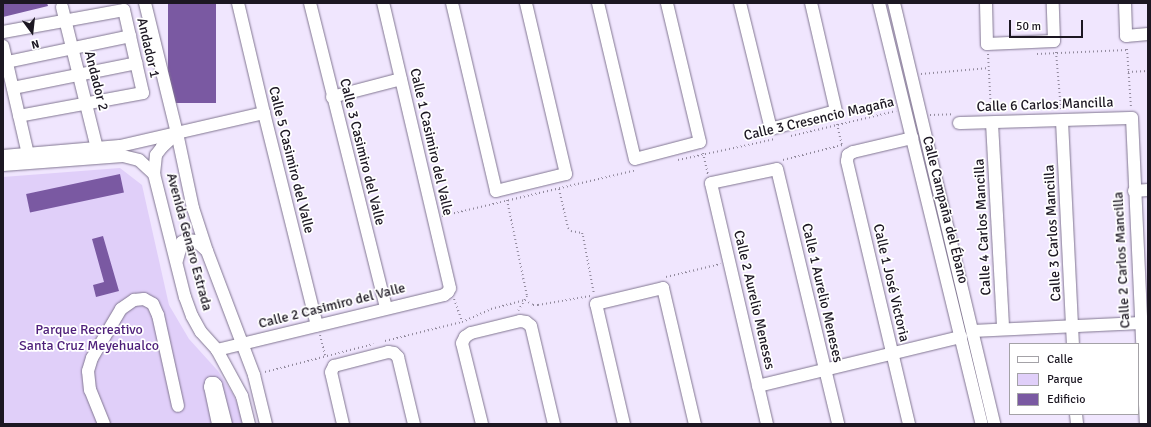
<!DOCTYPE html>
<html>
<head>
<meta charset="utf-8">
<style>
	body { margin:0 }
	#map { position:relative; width:1151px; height:427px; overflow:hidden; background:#f0e6fe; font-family:Signika,sans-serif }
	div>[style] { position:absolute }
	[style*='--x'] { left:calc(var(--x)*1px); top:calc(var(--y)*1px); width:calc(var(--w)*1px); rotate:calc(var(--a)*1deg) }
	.green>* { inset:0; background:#e0cff9 }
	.building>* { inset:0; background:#7a59a2; transform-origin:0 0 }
	.path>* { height:2px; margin-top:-1px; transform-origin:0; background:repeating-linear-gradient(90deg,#938b9e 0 1px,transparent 0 4px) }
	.roads { filter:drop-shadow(0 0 1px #817691) drop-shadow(0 0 1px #817691) }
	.minor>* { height:12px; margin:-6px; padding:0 6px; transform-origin:6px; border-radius:6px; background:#fff }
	span { translate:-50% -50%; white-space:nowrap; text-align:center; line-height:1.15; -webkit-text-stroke:3.5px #fff; paint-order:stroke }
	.street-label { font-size:14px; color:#1c1722 }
	.park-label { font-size:14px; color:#4e1f7a }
	.frame { position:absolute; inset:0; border:4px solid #1c1722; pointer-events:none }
	.legend { position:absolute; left:1009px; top:343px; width:130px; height:72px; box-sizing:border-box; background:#fff; border:1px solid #a4a2a7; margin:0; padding:5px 7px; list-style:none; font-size:12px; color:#1c1722 }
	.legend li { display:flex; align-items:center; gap:8px; height:20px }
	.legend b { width:20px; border:1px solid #a4a2a7 }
	.north { position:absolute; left:12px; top:12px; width:40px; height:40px; -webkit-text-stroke:3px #fff; paint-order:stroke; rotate:165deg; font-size:11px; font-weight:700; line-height:16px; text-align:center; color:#1c1722 }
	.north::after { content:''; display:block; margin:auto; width:14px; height:18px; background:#1c1722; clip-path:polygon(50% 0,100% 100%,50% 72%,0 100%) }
	.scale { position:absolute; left:1009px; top:20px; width:74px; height:18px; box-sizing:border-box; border:2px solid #1c1722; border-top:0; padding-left:5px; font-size:12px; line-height:14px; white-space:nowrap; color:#1c1722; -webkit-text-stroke:3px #fff; paint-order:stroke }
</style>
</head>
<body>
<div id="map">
	<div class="green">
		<div style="clip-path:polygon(120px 168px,142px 185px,169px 305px,189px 339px,218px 371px,233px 394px,239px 407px,243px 424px,3px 424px,3px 177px)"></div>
	</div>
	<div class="building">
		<div style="clip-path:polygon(3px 3px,47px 3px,48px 6px,3px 17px)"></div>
		<div style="left:168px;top:3px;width:48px;height:100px"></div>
		<div style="left:120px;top:174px;width:19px;height:96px;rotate:78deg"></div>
		<div style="clip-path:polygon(103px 236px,119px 291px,96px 297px,93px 285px,104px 282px,92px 239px)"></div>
	</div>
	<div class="path">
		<div style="--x:1127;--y:49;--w:59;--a:86.1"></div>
		<div style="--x:1056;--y:52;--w:58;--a:85.1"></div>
		<div style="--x:988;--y:54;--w:58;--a:87"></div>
		<div style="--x:1037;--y:54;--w:90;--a:-2.5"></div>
		<div style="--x:1128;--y:72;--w:20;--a:-3"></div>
		<div style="--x:921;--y:74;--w:68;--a:-5"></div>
		<div style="--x:930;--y:115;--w:24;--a:-2"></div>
		<div style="--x:837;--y:124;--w:22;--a:77"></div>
		<div style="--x:791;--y:136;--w:108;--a:-13.4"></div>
		<div style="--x:703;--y:153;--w:22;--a:77"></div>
		<div style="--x:678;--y:160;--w:99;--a:-12.2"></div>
		<div style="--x:783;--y:160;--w:61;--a:-14.3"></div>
		<div style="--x:559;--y:189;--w:40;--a:77"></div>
		<div style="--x:568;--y:228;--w:4;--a:45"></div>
		<div style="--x:571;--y:231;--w:11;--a:10"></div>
		<div style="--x:582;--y:233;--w:3;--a:72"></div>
		<div style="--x:583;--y:236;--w:59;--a:79.3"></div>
		<div style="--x:507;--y:200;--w:98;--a:78.2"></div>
		<div style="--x:527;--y:296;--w:17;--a:121"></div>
		<div style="--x:442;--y:216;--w:200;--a:-13.3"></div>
		<div style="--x:666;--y:277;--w:56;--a:-13.5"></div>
		<div style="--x:454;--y:299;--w:23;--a:70"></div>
		<div style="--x:320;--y:335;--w:21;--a:76"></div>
		<div style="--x:385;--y:341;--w:79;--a:-13.9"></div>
		<div style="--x:462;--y:322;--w:32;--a:-24"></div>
		<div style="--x:491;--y:309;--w:35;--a:-15"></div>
		<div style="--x:525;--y:300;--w:9;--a:32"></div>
		<div style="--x:533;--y:305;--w:5;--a:0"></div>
		<div style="--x:538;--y:305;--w:53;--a:-9.8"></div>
		<div style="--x:265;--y:372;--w:112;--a:-14.5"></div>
	</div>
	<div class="roads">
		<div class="minor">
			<div style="--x:145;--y:3;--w:134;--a:76.2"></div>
			<div style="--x:177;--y:133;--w:77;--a:78"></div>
			<div style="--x:193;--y:208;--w:45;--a:72"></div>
			<div style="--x:207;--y:251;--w:133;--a:69.2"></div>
			<div style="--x:254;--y:375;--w:50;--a:76.2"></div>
			<div style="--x:238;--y:3;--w:113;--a:76.7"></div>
			<div style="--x:264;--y:113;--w:219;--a:76"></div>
			<div style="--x:310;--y:3;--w:314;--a:76"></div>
			<div style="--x:452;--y:3;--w:193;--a:76.8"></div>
			<div style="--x:496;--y:191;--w:72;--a:-13.7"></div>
			<div style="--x:566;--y:174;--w:176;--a:-103.2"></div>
			<div style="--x:598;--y:3;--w:160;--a:76.7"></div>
			<div style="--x:635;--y:159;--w:67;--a:-14.7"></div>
			<div style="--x:700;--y:142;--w:143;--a:-103.4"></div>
			<div style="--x:740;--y:3;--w:126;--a:76.2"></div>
			<div style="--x:770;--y:125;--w:5;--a:37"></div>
			<div style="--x:774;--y:128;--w:64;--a:-15.3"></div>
			<div style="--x:836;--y:111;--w:111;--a:-103"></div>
			<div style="--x:879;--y:3;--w:433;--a:76.3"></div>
			<div style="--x:894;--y:3;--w:433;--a:76.6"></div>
			<div style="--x:986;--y:3;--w:41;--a:88.6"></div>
			<div style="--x:987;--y:44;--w:67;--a:-2.6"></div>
			<div style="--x:1054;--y:41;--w:38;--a:-92"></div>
			<div style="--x:1125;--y:3;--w:33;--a:88"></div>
			<div style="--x:1126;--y:36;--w:22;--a:-5"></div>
			<div style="--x:62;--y:7;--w:145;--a:76.1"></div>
			<div style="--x:3;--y:32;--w:123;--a:-10.3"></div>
			<div style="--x:124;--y:10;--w:85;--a:77.1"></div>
			<div style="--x:143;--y:93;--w:126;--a:169.5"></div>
			<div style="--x:3;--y:46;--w:111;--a:77"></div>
			<div style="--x:7;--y:62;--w:126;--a:-11.9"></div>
			<div style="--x:13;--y:88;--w:126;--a:-11.4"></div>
			<div style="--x:332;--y:97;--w:71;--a:-14.6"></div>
			<div style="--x:1062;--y:121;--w:223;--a:87.2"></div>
			<div style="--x:959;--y:123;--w:173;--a:-1.7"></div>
			<div style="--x:1132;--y:118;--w:306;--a:87.4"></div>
			<div style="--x:992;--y:123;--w:206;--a:86.9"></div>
			<div style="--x:177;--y:133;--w:21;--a:137"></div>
			<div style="--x:162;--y:147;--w:10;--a:127"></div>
			<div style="--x:156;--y:155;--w:19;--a:96"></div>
			<div style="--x:154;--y:174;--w:127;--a:75.9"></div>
			<div style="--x:185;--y:297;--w:20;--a:70"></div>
			<div style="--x:192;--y:316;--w:18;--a:61"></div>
			<div style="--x:201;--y:332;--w:24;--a:48"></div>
			<div style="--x:217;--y:350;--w:52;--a:61.5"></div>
			<div style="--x:242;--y:396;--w:29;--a:76"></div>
			<div style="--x:3;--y:156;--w:117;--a:-4.9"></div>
			<div style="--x:120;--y:146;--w:148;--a:-12.9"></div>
			<div style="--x:3;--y:165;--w:120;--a:-4.3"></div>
			<div style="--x:123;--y:156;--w:16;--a:14"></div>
			<div style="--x:139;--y:160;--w:21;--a:43"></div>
			<div style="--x:1134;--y:191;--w:14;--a:-4"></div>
			<div style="--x:177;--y:260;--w:19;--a:-74"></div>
			<div style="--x:182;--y:242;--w:5;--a:-22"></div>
			<div style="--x:187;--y:240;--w:9;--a:6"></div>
			<div style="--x:196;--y:241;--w:13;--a:42"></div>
			<div style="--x:973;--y:331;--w:167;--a:-2.7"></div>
			<div style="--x:217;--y:350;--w:234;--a:-13.6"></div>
			<div style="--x:444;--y:295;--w:5;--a:-37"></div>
			<div style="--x:448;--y:292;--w:4;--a:-63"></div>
			<div style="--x:450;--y:288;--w:293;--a:-103.2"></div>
			<div style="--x:758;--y:386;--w:209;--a:-13.6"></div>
			<div style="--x:1076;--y:414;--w:10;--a:84"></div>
			<div style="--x:104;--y:424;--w:37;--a:-112"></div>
			<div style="--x:90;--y:390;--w:19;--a:-96"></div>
			<div style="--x:88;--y:371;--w:14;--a:-73"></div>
			<div style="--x:92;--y:358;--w:57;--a:-59.4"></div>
			<div style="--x:121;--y:309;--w:16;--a:-35"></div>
			<div style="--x:134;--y:300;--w:10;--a:-6"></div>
			<div style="--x:144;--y:299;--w:10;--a:29"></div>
			<div style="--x:153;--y:304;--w:12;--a:66"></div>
			<div style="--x:158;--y:315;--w:93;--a:77.6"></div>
			<div style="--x:218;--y:424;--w:38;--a:-102"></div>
			<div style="--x:210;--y:387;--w:4;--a:-76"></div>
			<div style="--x:211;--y:383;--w:3;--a:0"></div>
			<div style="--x:214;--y:383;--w:3;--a:45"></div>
			<div style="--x:216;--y:385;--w:40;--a:75.6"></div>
			<div style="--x:343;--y:424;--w:53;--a:-103"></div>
			<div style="--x:331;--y:372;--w:7;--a:-63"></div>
			<div style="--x:334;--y:366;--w:56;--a:-14.5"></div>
			<div style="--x:388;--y:352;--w:6;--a:9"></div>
			<div style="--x:394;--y:353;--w:6;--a:45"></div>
			<div style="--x:398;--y:357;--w:69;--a:76.6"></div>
			<div style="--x:482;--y:424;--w:83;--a:-103.9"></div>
			<div style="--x:462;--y:343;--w:7;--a:-63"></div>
			<div style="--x:465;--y:337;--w:7;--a:-34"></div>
			<div style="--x:471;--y:333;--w:50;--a:-13.8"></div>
			<div style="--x:520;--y:321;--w:6;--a:9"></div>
			<div style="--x:526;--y:322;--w:6;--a:39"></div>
			<div style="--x:531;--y:326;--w:101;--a:76.8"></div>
			<div style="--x:624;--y:424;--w:123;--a:-103.1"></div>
			<div style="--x:596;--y:304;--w:69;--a:-13.4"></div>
			<div style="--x:663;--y:288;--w:140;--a:76.8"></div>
			<div style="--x:767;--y:424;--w:247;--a:-103.1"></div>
			<div style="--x:711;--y:183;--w:67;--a:-12"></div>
			<div style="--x:777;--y:169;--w:262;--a:76.5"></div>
			<div style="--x:909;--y:424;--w:270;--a:-103.3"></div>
			<div style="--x:847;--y:161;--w:6;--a:-81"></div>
			<div style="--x:848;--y:155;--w:6;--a:-31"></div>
			<div style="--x:853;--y:152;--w:61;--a:-13.3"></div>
		</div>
	</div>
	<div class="street-label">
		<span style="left:148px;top:48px;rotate:77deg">Andador 1</span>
		<span style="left:96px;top:81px;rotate:76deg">Andador 2</span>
		<span style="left:1045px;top:105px;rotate:-2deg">Calle 6 Carlos Mancilla</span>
		<span style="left:819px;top:119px;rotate:-13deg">Calle 3 Cresencio Magaña</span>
		<span style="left:431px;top:142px;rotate:77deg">Calle 1 Casimiro del Valle</span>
		<span style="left:362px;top:152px;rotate:76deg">Calle 3 Casimiro del Valle</span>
		<span style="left:291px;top:160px;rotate:76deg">Calle 5 Casimiro del Valle</span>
		<span style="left:945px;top:210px;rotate:76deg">Calle Campaña del Ébano</span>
		<span style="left:983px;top:227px;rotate:-93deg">Calle 4 Carlos Mancilla</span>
		<span style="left:1053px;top:233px;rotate:-93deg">Calle 3 Carlos Mancilla</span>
		<span style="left:189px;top:242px;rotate:75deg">Avenida Genaro Estrada</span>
		<span style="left:1122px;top:260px;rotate:-93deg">Calle 2 Carlos Mancilla</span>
		<span style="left:891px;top:283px;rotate:77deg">Calle 1 José Victoria</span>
		<span style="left:822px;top:293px;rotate:77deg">Calle 1 Aurelio Meneses</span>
		<span style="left:754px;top:300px;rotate:77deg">Calle 2 Aurelio Meneses</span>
		<span style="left:332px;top:306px;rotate:-14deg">Calle 2 Casimiro del Valle</span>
	</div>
	<div class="park-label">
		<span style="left:89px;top:338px">Parque Recreativo<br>Santa Cruz Meyehualco</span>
	</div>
	<div class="frame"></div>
	<ul class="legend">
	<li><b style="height:5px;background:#fff"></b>Calle</li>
	<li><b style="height:11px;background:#e0cff9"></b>Parque</li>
	<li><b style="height:11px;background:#7a59a2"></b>Edificio</li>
	</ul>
	<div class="north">N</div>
	<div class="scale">50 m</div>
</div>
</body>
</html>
